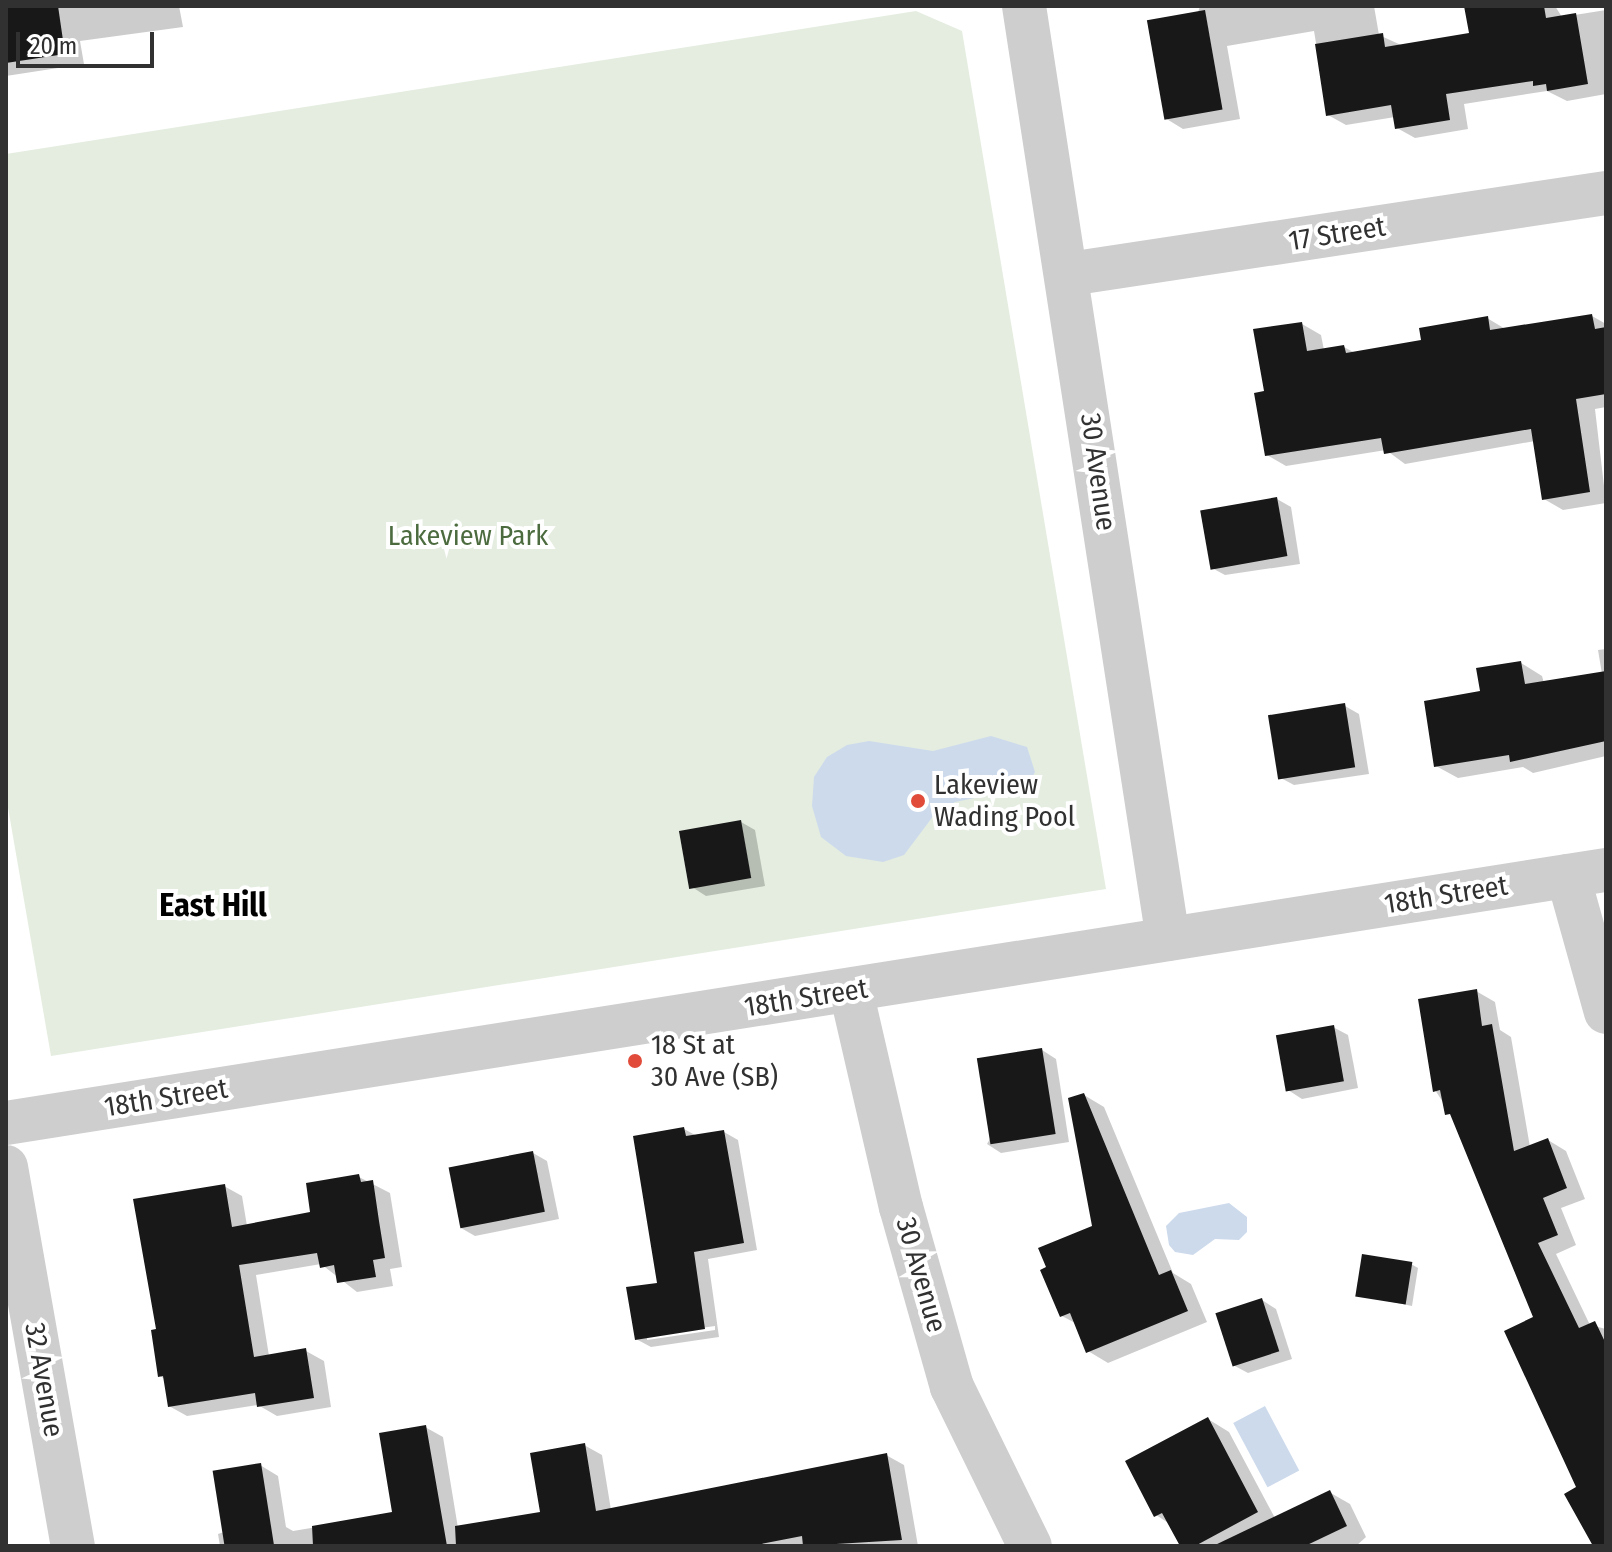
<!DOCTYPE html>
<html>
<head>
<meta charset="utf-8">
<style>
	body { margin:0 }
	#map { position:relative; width:1612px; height:1552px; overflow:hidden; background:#fff; font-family:"Fira Sans Condensed",sans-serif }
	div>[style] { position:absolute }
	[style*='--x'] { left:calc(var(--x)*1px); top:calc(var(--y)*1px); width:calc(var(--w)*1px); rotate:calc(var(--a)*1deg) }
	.green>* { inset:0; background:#e4ede0 }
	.water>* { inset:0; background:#cddaec; transform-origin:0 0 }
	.shadow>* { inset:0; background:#0003 }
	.building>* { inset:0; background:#181818; transform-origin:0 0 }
	.minor>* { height:44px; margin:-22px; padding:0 22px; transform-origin:22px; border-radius:22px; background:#cecece }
	.dots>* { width:22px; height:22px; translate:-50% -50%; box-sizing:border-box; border:4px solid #fff; border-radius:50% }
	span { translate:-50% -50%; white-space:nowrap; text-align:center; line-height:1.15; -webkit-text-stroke:8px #fff; paint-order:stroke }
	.street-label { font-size:28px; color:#313131 }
	.park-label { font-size:28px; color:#4c6c3f }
	.poi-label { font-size:28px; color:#313131 }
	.left { translate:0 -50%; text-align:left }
	.quarter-label { font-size:32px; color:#000; font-weight:700 }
	.frame { position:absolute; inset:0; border:8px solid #313131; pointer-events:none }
	.scale { position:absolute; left:16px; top:32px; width:138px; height:36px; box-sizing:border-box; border:4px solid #313131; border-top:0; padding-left:10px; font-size:24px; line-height:28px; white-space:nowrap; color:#313131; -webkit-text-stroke:6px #fff; paint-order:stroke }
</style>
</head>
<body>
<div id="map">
	<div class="green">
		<div style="clip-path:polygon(916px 11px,962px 31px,1106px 889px,51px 1056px,6px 796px,6px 154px)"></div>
	</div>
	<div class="water">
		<div style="clip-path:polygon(991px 736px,1027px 747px,1035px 772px,1027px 787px,955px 802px,934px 815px,904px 855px,883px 862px,846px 856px,821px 837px,812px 806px,814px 777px,827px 757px,847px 745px,869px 741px,933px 751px)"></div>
		<div style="clip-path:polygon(1229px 1203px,1247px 1217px,1247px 1232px,1239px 1240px,1215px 1239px,1193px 1255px,1175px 1252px,1169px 1245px,1166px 1226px,1179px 1213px)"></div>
		<div style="left:1265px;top:1406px;width:73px;height:36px;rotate:62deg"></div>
	</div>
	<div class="shadow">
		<div style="clip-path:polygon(6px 6px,179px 6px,183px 27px,80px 41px,84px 64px,6px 76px)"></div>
		<div style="clip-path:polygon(1200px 6px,1374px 6px,1379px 35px,1401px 45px,1471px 35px,1500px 6px,1555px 6px,1562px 17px,1606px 10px,1606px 94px,1567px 101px,1547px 91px,1464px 104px,1468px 129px,1415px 138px,1397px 128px,1395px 117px,1346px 125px,1328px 115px,1314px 31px,1227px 46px,1240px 119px,1183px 129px,1165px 118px)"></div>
		<div style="clip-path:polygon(1592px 316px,1606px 324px,1606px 407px,1595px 409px,1606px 503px,1563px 510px,1544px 499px,1535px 441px,1405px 464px,1386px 450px,1286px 466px,1267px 455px,1266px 393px,1302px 324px,1321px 335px,1324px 350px,1344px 347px,1355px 353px,1423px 342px,1487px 318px,1507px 330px)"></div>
		<div style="clip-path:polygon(1277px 499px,1291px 507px,1300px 564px,1225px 575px,1210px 567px)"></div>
		<div style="clip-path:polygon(1606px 649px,1606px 756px,1533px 773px,1523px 767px,1458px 778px,1436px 766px,1482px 693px,1521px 663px,1542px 676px,1544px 683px,1602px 674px,1598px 650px)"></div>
		<div style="clip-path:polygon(1345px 706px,1359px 714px,1369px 774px,1294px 785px,1279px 777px)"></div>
		<div style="clip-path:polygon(741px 822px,755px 830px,765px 886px,706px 896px,692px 887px)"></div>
		<div style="clip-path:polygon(1476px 991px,1495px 1002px,1500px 1030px,1511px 1037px,1530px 1147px,1548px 1140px,1566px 1151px,1585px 1199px,1561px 1208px,1576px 1245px,1556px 1254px,1590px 1325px,1606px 1329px,1606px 1538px,1579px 1488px,1536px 1318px,1454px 1119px,1435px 1090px)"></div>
		<div style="clip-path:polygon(1333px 1027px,1348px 1035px,1358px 1088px,1302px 1099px,1288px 1090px)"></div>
		<div style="clip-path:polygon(1042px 1050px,1056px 1059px,1069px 1142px,1001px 1153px,987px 1144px)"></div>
		<div style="clip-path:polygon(1084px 1095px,1104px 1107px,1173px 1273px,1191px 1284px,1207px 1322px,1108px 1363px,1088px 1351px,1077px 1324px,1062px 1316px,1094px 1227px)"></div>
		<div style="clip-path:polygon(evenodd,684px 1129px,697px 1136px,724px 1132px,738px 1140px,757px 1250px,708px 1259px,719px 1337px,651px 1347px,636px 1339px,660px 1284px,684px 1129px,715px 1326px,715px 1330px,647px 1340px,647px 1336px,715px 1326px)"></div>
		<div style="clip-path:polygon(533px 1153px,547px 1161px,559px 1219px,475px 1236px,461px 1228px)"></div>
		<div style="clip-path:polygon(359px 1177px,390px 1193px,402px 1267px,390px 1269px,393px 1286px,357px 1292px,321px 1264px,256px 1275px,269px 1356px,306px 1351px,324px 1361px,331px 1407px,277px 1416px,258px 1405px,187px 1416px,169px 1406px,165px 1379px,160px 1376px,159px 1331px,224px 1186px,242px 1196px,247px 1226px,313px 1213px)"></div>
		<div style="clip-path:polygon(1411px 1264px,1418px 1268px,1412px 1306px,1357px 1295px)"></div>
		<div style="clip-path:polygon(1262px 1300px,1276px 1309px,1292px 1359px,1248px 1373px,1233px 1365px)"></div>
		<div style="clip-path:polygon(1208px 1419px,1229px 1432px,1275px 1518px,1329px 1492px,1350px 1504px,1366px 1537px,1356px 1546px,1182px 1546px,1170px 1524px,1156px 1515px)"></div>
		<div style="clip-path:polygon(425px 1427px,443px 1437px,458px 1528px,542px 1513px,584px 1445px,602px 1455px,611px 1510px,886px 1455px,904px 1465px,918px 1546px,220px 1546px,218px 1534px,224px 1532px,260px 1465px,278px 1476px,286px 1527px,293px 1531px,395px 1514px)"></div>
	</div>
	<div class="building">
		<div style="clip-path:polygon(6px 6px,58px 6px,65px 54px,6px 63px)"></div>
		<div style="clip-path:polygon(1464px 6px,1544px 6px,1546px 18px,1576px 13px,1588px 84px,1547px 91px,1546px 84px,1533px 86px,1533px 81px,1446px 94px,1450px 120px,1395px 129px,1391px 105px,1326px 116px,1315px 44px,1383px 33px,1385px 47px,1469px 33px)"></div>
		<div style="left:1205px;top:10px;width:101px;height:59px;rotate:80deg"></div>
		<div style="clip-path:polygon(1592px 314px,1595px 329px,1606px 327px,1606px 394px,1576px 399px,1590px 492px,1542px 500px,1531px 429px,1384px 454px,1381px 438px,1265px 456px,1254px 393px,1264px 391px,1253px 329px,1302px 322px,1307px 351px,1344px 345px,1346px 353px,1421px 340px,1419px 328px,1488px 316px,1490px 330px)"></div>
		<div style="left:1277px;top:497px;width:60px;height:78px;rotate:80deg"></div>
		<div style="clip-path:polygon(1521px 661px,1525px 684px,1606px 671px,1606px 741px,1510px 762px,1509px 755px,1434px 767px,1424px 701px,1480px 691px,1476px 668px)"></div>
		<div style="left:1345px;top:703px;width:65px;height:78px;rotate:81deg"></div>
		<div style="left:741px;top:820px;width:59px;height:63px;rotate:80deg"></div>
		<div style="clip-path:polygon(1477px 989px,1482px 1026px,1492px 1024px,1514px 1151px,1548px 1138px,1567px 1188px,1543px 1198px,1558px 1235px,1538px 1243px,1579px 1328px,1595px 1321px,1606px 1344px,1606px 1546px,1593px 1546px,1564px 1494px,1576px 1487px,1504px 1331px,1533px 1317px,1450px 1114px,1445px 1115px,1440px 1090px,1433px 1092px,1418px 999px)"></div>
		<div style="left:1334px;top:1025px;width:57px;height:59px;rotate:80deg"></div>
		<div style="left:1042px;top:1048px;width:87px;height:66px;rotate:81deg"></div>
		<div style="clip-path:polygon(1084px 1093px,1159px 1275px,1171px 1270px,1188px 1311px,1086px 1353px,1070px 1313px,1060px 1317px,1040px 1270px,1046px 1267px,1038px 1248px,1092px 1226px,1068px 1098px)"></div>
		<div style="clip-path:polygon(684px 1127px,686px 1136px,724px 1130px,744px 1243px,694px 1252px,705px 1329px,635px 1340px,626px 1287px,657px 1283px,633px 1136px)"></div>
		<div style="left:533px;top:1151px;width:62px;height:86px;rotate:79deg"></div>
		<div style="clip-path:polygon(359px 1174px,361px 1182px,373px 1180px,379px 1221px,385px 1258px,373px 1260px,376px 1277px,337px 1283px,334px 1265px,320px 1268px,317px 1253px,239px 1265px,254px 1357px,306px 1348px,314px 1398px,257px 1407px,255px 1393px,168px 1407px,163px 1376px,158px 1377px,151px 1330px,156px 1329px,133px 1199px,225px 1184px,232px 1227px,310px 1212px,306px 1183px)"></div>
		<div style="left:1362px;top:1254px;width:51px;height:43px;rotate:9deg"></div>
		<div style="left:1262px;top:1298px;width:56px;height:49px;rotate:72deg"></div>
		<div style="clip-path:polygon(1208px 1417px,1258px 1512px,1195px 1546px,1180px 1546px,1162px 1513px,1154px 1517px,1125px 1461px)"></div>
		<div style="clip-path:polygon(426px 1425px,447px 1546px,313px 1546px,312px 1526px,392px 1512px,379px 1433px)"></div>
		<div style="clip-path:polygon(585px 1443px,596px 1511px,887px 1453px,902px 1540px,803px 1546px,802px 1536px,751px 1546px,456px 1546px,455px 1526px,540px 1512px,530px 1453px)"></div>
		<div style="left:261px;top:1463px;width:84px;height:49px;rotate:81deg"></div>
		<div style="clip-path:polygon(1330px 1490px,1347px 1526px,1305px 1546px,1213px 1546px)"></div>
	</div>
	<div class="minor">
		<div style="--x:1024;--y:6;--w:944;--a:81.23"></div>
		<div style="--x:1069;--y:274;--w:543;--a:-8.58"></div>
		<div style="--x:1568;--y:876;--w:141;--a:74.4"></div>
		<div style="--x:851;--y:991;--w:222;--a:77"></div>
		<div style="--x:901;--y:1207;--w:187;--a:74.2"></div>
		<div style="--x:952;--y:1387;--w:177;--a:63.9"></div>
		<div style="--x:6;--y:1123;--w:1620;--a:-8.99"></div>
		<div style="--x:6;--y:1167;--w:385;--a:80"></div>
	</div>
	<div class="dots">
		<div style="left:918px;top:801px;background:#e14b3a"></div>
		<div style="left:635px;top:1061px;background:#e14b3a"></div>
	</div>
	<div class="street-label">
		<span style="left:1337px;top:234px;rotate:-9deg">17 Street</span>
		<span style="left:1098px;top:472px;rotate:82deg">30 Avenue</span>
		<span style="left:1446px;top:895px;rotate:-9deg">18th Street</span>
		<span style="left:806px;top:998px;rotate:-9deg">18th Street</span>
		<span style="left:166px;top:1098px;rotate:-9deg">18th Street</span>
		<span style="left:921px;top:1275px;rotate:74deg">30 Avenue</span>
		<span style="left:44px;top:1380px;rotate:80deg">32 Avenue</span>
	</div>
	<div class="park-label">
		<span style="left:468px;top:536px">Lakeview Park</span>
	</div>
	<div class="poi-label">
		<span class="left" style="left:934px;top:801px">Lakeview<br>Wading Pool</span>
		<span class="left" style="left:651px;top:1061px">18 St at<br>30 Ave (SB)</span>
	</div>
	<div class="quarter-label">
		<span style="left:213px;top:905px">East Hill</span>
	</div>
	<div class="frame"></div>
	<div class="scale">20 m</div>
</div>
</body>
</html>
